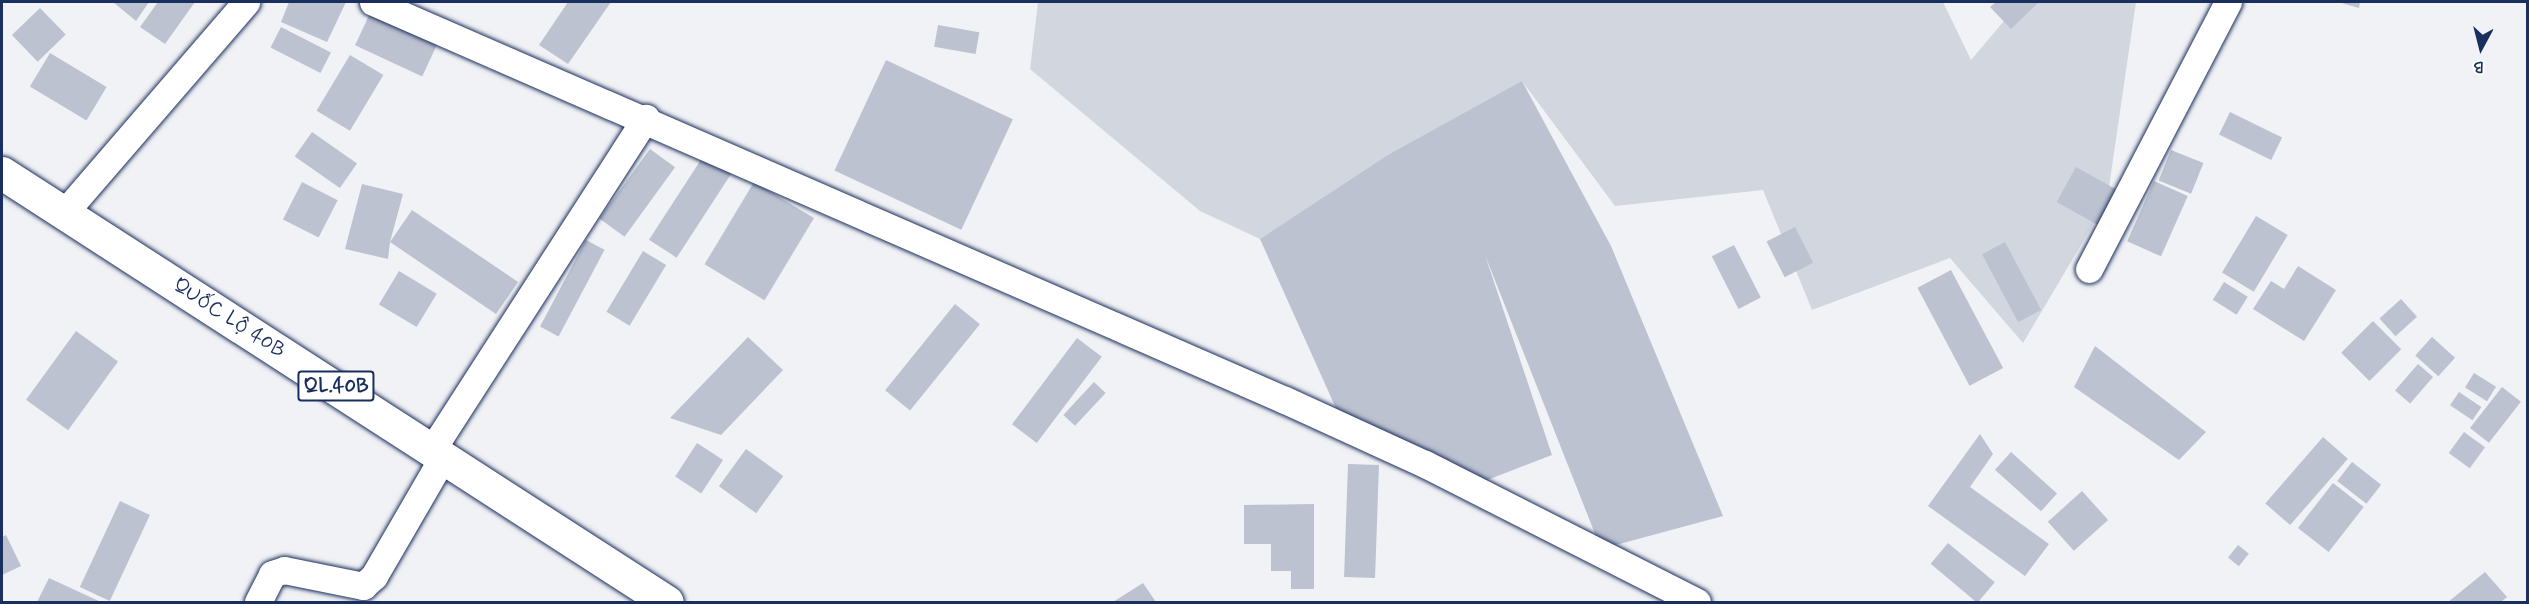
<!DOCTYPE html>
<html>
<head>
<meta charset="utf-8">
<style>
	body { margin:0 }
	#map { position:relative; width:2529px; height:604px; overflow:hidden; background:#f1f2f5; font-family:Mynerve,sans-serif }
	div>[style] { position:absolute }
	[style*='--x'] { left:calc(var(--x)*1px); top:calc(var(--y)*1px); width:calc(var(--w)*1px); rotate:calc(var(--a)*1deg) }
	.green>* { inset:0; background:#d2d6df }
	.building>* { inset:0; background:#bcc2d0; transform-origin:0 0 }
	.roads { filter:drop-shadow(0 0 2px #1b2f5e) drop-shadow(0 0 2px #1b2f5e) }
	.minor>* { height:27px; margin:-13.5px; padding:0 13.5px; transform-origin:13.5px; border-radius:13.5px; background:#fff }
	.trunk>* { height:33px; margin:-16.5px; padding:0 16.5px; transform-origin:16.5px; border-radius:16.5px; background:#fff }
	span { translate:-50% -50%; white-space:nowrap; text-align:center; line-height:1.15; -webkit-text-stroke:5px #fff; paint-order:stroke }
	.shield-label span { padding:2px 4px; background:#fff; border:2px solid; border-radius:4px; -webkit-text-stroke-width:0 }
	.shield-label { font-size:20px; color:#1b2f5e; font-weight:700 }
	.street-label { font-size:21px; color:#1b2f5e }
	.frame { position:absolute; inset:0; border:3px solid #1b2f5e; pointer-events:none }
	.north { position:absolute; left:2451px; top:18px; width:60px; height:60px; -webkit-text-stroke:4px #fff; paint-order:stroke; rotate:187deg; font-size:16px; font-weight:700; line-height:24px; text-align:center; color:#1b2f5e }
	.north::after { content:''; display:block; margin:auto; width:21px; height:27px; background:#1b2f5e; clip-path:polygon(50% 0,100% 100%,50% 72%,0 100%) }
</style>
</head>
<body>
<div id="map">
	<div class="green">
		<div style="clip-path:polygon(1038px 2px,1943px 2px,1971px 60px,2020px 2px,2136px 2px,2107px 201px,2023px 343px,1950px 258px,1812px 310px,1763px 190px,1615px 206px,1522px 81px,1260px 239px,1200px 211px,1030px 69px)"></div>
	</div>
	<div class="building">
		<div style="clip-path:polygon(113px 2px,149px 2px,136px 21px)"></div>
		<div style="clip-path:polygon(158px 2px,195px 2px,165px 44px,140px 27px)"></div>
		<div style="clip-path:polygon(289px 2px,346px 2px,327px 42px,281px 22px)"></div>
		<div style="clip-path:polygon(568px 2px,611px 2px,568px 64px,539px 45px)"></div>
		<div style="clip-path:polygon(1996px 2px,2039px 2px,2011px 29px,1990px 7px)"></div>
		<div style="clip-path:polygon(2338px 2px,2360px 2px,2359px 8px)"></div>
		<div style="left:40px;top:8px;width:37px;height:39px;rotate:46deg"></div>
		<div style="left:372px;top:9px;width:74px;height:40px;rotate:25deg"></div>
		<div style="left:938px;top:25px;width:42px;height:22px;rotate:10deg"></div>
		<div style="left:281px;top:27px;width:56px;height:23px;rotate:27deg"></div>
		<div style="left:50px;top:53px;width:66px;height:39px;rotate:31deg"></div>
		<div style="left:350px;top:55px;width:39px;height:65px;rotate:31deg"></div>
		<div style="left:886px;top:60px;width:140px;height:122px;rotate:25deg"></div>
		<div style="clip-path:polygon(1522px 81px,1611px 246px,1723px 516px,1601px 549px,1485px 255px,1552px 455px,1456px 492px,1343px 424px,1260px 239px,1388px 155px)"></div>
		<div style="left:2230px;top:112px;width:58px;height:25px;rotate:26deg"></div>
		<div style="left:312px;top:132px;width:55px;height:30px;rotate:35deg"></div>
		<div style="left:650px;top:149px;width:31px;height:86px;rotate:36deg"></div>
		<div style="left:2171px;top:150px;width:35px;height:33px;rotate:22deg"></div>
		<div style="left:704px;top:155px;width:33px;height:101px;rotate:33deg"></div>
		<div style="left:2076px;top:167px;width:54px;height:40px;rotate:29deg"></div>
		<div style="left:2154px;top:181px;width:37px;height:66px;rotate:24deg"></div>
		<div style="left:302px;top:182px;width:40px;height:42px;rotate:27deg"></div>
		<div style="left:754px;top:182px;width:70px;height:96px;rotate:31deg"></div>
		<div style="clip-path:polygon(362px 184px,403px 194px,390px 242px,412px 210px,518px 282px,496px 314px,390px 242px,388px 259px,345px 249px)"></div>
		<div style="left:2256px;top:216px;width:37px;height:66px;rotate:31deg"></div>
		<div style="left:1795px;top:227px;width:40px;height:32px;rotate:63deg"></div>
		<div style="left:586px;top:240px;width:21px;height:98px;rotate:28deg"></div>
		<div style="left:2005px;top:242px;width:77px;height:26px;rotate:62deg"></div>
		<div style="left:1734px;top:245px;width:59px;height:25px;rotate:63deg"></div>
		<div style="left:643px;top:251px;width:27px;height:71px;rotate:31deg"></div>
		<div style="clip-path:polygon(2298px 266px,2336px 290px,2304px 341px,2253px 309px,2271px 281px,2284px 289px)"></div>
		<div style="left:1951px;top:270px;width:111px;height:38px;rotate:62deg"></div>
		<div style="left:399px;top:271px;width:44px;height:39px;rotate:31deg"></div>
		<div style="left:2224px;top:282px;width:28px;height:21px;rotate:32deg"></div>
		<div style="left:2401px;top:299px;width:24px;height:29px;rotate:48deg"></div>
		<div style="left:955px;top:304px;width:32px;height:111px;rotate:39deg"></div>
		<div style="left:2373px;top:321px;width:40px;height:45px;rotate:45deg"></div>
		<div style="left:76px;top:331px;width:52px;height:85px;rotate:36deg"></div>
		<div style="clip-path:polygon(748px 337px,783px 370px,721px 435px,670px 418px)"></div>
		<div style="left:2432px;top:337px;width:31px;height:25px;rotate:42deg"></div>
		<div style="left:1077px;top:338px;width:31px;height:108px;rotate:37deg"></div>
		<div style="clip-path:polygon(2095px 346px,2206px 432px,2179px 460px,2074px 387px)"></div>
		<div style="left:2418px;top:364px;width:20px;height:35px;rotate:41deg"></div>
		<div style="left:2474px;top:373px;width:26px;height:17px;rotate:32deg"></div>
		<div style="left:1094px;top:382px;width:16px;height:45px;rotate:43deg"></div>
		<div style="left:2502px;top:387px;width:24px;height:52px;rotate:38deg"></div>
		<div style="left:2459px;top:392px;width:27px;height:16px;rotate:34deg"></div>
		<div style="left:2464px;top:432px;width:26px;height:26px;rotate:36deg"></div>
		<div style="clip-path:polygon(1980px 434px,1993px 454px,1970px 487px,2049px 544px,2025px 576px,1928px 506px)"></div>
		<div style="left:2323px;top:437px;width:33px;height:88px;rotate:41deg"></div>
		<div style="left:697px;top:443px;width:31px;height:40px;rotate:33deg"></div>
		<div style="left:746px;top:449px;width:46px;height:46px;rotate:36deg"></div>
		<div style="left:2011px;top:452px;width:62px;height:24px;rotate:42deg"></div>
		<div style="left:2352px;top:462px;width:37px;height:24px;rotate:38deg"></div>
		<div style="left:1348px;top:464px;width:31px;height:113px;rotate:2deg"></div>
		<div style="left:2333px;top:483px;width:39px;height:57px;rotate:38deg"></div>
		<div style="left:2082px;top:491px;width:39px;height:46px;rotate:48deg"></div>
		<div style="left:120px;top:501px;width:33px;height:95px;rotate:25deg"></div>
		<div style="clip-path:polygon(1314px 504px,1314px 589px,1291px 589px,1291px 571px,1271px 571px,1271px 544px,1244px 544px,1244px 505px)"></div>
		<div style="clip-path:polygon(6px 535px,21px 566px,2px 575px,2px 537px)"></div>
		<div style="left:1948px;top:543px;width:61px;height:27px;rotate:40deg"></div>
		<div style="left:2238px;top:545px;width:14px;height:16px;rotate:39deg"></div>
		<div style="clip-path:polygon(2485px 572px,2507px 597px,2501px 602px,2448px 602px)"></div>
		<div style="clip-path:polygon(49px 578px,101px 602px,37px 602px)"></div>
		<div style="clip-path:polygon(1143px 583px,1156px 602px,1113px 602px)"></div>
	</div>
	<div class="roads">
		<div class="minor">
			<div style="--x:373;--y:2;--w:995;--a:23.58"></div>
			<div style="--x:1285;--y:400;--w:154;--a:24.6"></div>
			<div style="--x:1425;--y:464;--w:305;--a:26.9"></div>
			<div style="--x:64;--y:213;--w:279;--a:-49.2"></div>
			<div style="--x:2089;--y:269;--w:301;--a:-62.5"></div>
			<div style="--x:433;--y:448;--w:393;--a:-57.2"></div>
			<div style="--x:258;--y:602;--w:31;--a:-63"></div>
			<div style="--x:272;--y:574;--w:13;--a:-18"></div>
			<div style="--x:284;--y:570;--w:81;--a:11.4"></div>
			<div style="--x:363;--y:586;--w:15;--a:-42"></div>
			<div style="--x:374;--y:576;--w:138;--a:-59.9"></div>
		</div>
		<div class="trunk">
			<div style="--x:2;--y:173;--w:791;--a:32.83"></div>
		</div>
	</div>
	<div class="shield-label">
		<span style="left:336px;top:386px">QL.40B</span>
	</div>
	<div class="street-label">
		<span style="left:229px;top:318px;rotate:33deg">QUỐC LỘ 40B</span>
	</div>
	<div class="frame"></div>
	<div class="north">B</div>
</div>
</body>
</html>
